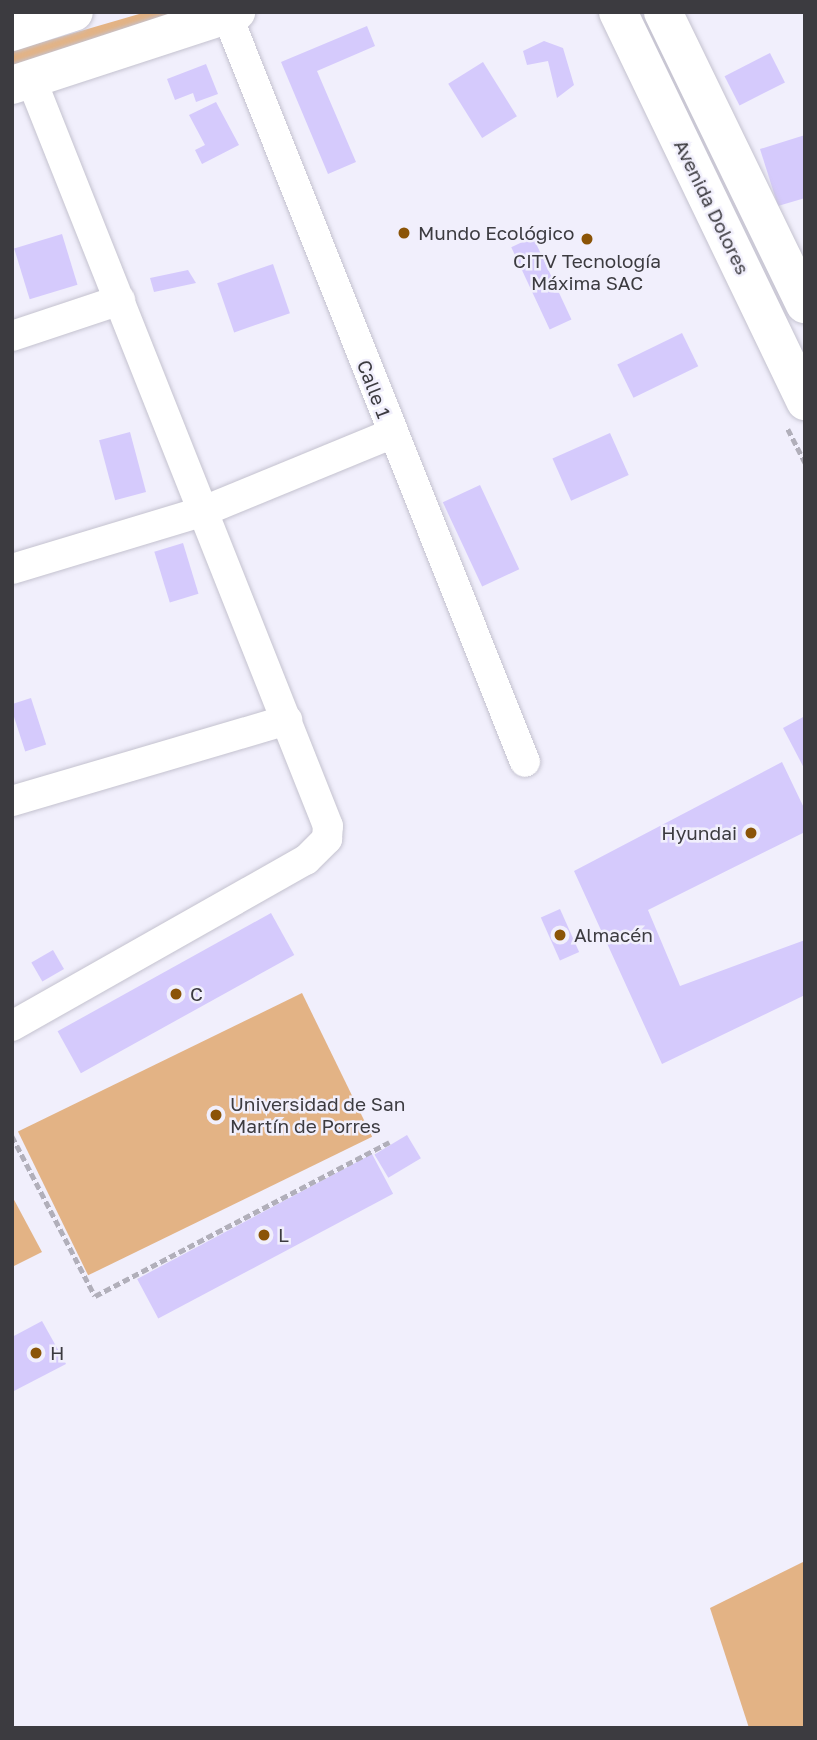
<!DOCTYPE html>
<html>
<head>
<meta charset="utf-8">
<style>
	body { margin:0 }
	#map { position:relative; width:817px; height:1740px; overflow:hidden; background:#f1effc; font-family:"Golos Text",sans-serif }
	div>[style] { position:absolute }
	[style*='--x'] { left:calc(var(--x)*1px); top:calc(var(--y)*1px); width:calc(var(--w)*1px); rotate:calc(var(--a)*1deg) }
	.green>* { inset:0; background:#e3b385; transform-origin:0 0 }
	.building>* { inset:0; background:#d5cafc; transform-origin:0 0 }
	.path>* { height:4.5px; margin-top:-2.25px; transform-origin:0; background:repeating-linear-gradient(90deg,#b1afba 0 7px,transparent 0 10.5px) }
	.roads { filter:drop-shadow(0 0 2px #c4c2cf) drop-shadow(0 0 2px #c4c2cf) }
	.minor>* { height:30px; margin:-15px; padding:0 15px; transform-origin:15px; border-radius:15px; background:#fff }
	.secondary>* { height:38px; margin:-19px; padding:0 19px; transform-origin:19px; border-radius:19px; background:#fff }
	.primary>* { height:38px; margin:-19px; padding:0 19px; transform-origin:19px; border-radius:19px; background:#fff }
	.trunk>* { height:38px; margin:-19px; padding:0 19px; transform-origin:19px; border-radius:19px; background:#fff }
	.dots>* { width:19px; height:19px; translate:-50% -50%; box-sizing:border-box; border:4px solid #f1effc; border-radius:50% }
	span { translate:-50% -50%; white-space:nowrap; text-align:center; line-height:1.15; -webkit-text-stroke:5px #f1effc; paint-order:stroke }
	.street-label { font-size:19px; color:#3c3b40 }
	.poi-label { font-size:19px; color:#3c3b40 }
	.left { translate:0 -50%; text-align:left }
	.right { translate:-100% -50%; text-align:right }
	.frame { position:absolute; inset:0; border:14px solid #3c3b40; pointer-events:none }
</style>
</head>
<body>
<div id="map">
	<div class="green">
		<div style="clip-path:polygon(146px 12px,179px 12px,12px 67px,12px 51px)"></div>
		<div style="left:302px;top:993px;width:160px;height:316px;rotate:64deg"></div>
		<div style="clip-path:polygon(12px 1196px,42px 1252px,12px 1267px)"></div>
		<div style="clip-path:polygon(805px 1561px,805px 1728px,749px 1728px,710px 1608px)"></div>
	</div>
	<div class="building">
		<div style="clip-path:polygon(367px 26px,375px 46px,317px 71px,356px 162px,328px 174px,281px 62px)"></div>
		<div style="clip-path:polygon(544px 41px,563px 48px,574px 85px,557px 98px,548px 61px,527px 65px,523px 51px)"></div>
		<div style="left:770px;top:53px;width:33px;height:51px;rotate:63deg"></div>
		<div style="left:483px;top:62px;width:64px;height:41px;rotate:58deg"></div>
		<div style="clip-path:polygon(206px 64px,218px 94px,196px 102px,193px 93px,175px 100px,167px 79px)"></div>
		<div style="clip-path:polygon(216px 102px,239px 145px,202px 164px,195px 150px,205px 145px,189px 115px)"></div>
		<div style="clip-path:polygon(805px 135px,805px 198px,778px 206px,760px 149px)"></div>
		<div style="left:62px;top:234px;width:53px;height:50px;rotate:73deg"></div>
		<div style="left:533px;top:237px;width:91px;height:24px;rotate:65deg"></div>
		<div style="left:273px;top:264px;width:52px;height:59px;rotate:71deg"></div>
		<div style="clip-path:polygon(188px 270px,196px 283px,154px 292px,150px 278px)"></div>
		<div style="left:682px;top:333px;width:37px;height:72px;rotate:64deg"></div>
		<div style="left:130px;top:432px;width:62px;height:32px;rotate:75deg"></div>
		<div style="left:610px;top:433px;width:46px;height:63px;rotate:66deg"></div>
		<div style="left:480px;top:485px;width:93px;height:41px;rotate:65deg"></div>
		<div style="left:183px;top:543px;width:53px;height:30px;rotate:73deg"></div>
		<div style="left:31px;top:698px;width:49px;height:22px;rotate:72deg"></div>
		<div style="clip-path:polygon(805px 716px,805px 770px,783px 728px)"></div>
		<div style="clip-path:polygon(782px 762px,805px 810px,805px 832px,648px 910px,680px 986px,805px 940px,805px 995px,662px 1064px,574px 871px)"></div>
		<div style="left:560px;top:909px;width:47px;height:21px;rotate:66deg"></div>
		<div style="left:271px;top:913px;width:48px;height:244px;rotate:61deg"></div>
		<div style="left:53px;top:950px;width:22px;height:25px;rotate:60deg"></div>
		<div style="left:407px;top:1135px;width:27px;height:38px;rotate:59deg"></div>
		<div style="left:372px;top:1154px;width:45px;height:266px;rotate:62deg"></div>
		<div style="clip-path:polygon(42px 1321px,66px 1364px,12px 1392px,12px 1337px)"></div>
	</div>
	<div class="path">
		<div style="--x:788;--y:429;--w:38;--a:63"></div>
		<div style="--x:12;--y:1136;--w:180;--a:62.6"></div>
		<div style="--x:95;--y:1296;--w:332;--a:-27.6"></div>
	</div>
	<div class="roads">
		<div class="minor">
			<div style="--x:227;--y:15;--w:804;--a:68.25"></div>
			<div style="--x:12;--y:336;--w:114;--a:-18.4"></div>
			<div style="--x:12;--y:569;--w:201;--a:-16.8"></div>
			<div style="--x:204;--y:511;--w:202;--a:-22.4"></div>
			<div style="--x:12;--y:801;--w:287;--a:-16.4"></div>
			<div style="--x:12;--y:1026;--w:338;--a:-29.5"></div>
			<div style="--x:306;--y:860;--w:30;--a:-45"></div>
			<div style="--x:327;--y:839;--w:13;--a:-86"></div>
			<div style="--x:328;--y:826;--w:804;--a:-111.68"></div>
		</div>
		<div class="secondary">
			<div style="--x:618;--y:12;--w:432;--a:64.3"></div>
			<div style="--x:663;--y:12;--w:325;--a:64.1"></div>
		</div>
		<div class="primary">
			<div style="--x:12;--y:85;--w:236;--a:-18.1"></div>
		</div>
		<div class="trunk">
			<div style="--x:12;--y:32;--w:65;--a:-17.9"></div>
		</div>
	</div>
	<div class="dots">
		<div style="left:404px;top:233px;background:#8b5407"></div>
		<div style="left:587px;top:239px;background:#8b5407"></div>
		<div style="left:751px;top:833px;background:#8b5407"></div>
		<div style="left:560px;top:935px;background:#8b5407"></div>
		<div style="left:176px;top:994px;background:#8b5407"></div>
		<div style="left:216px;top:1115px;background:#8b5407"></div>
		<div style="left:264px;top:1235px;background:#8b5407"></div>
		<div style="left:36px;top:1353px;background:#8b5407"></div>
	</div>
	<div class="street-label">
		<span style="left:712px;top:207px;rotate:64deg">Avenida Dolores</span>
		<span style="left:374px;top:389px;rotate:69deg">Calle 1</span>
	</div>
	<div class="poi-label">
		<span class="left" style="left:418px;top:233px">Mundo Ecológico</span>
		<span style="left:587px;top:272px">CITV Tecnología<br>Máxima SAC</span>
		<span class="right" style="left:737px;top:833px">Hyundai</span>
		<span class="left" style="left:574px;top:935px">Almacén</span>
		<span class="left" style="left:190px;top:994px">C</span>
		<span class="left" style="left:230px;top:1115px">Universidad de San<br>Martín de Porres</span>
		<span class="left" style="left:278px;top:1235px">L</span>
		<span class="left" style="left:50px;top:1353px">H</span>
	</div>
	<div class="frame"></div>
</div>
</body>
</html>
